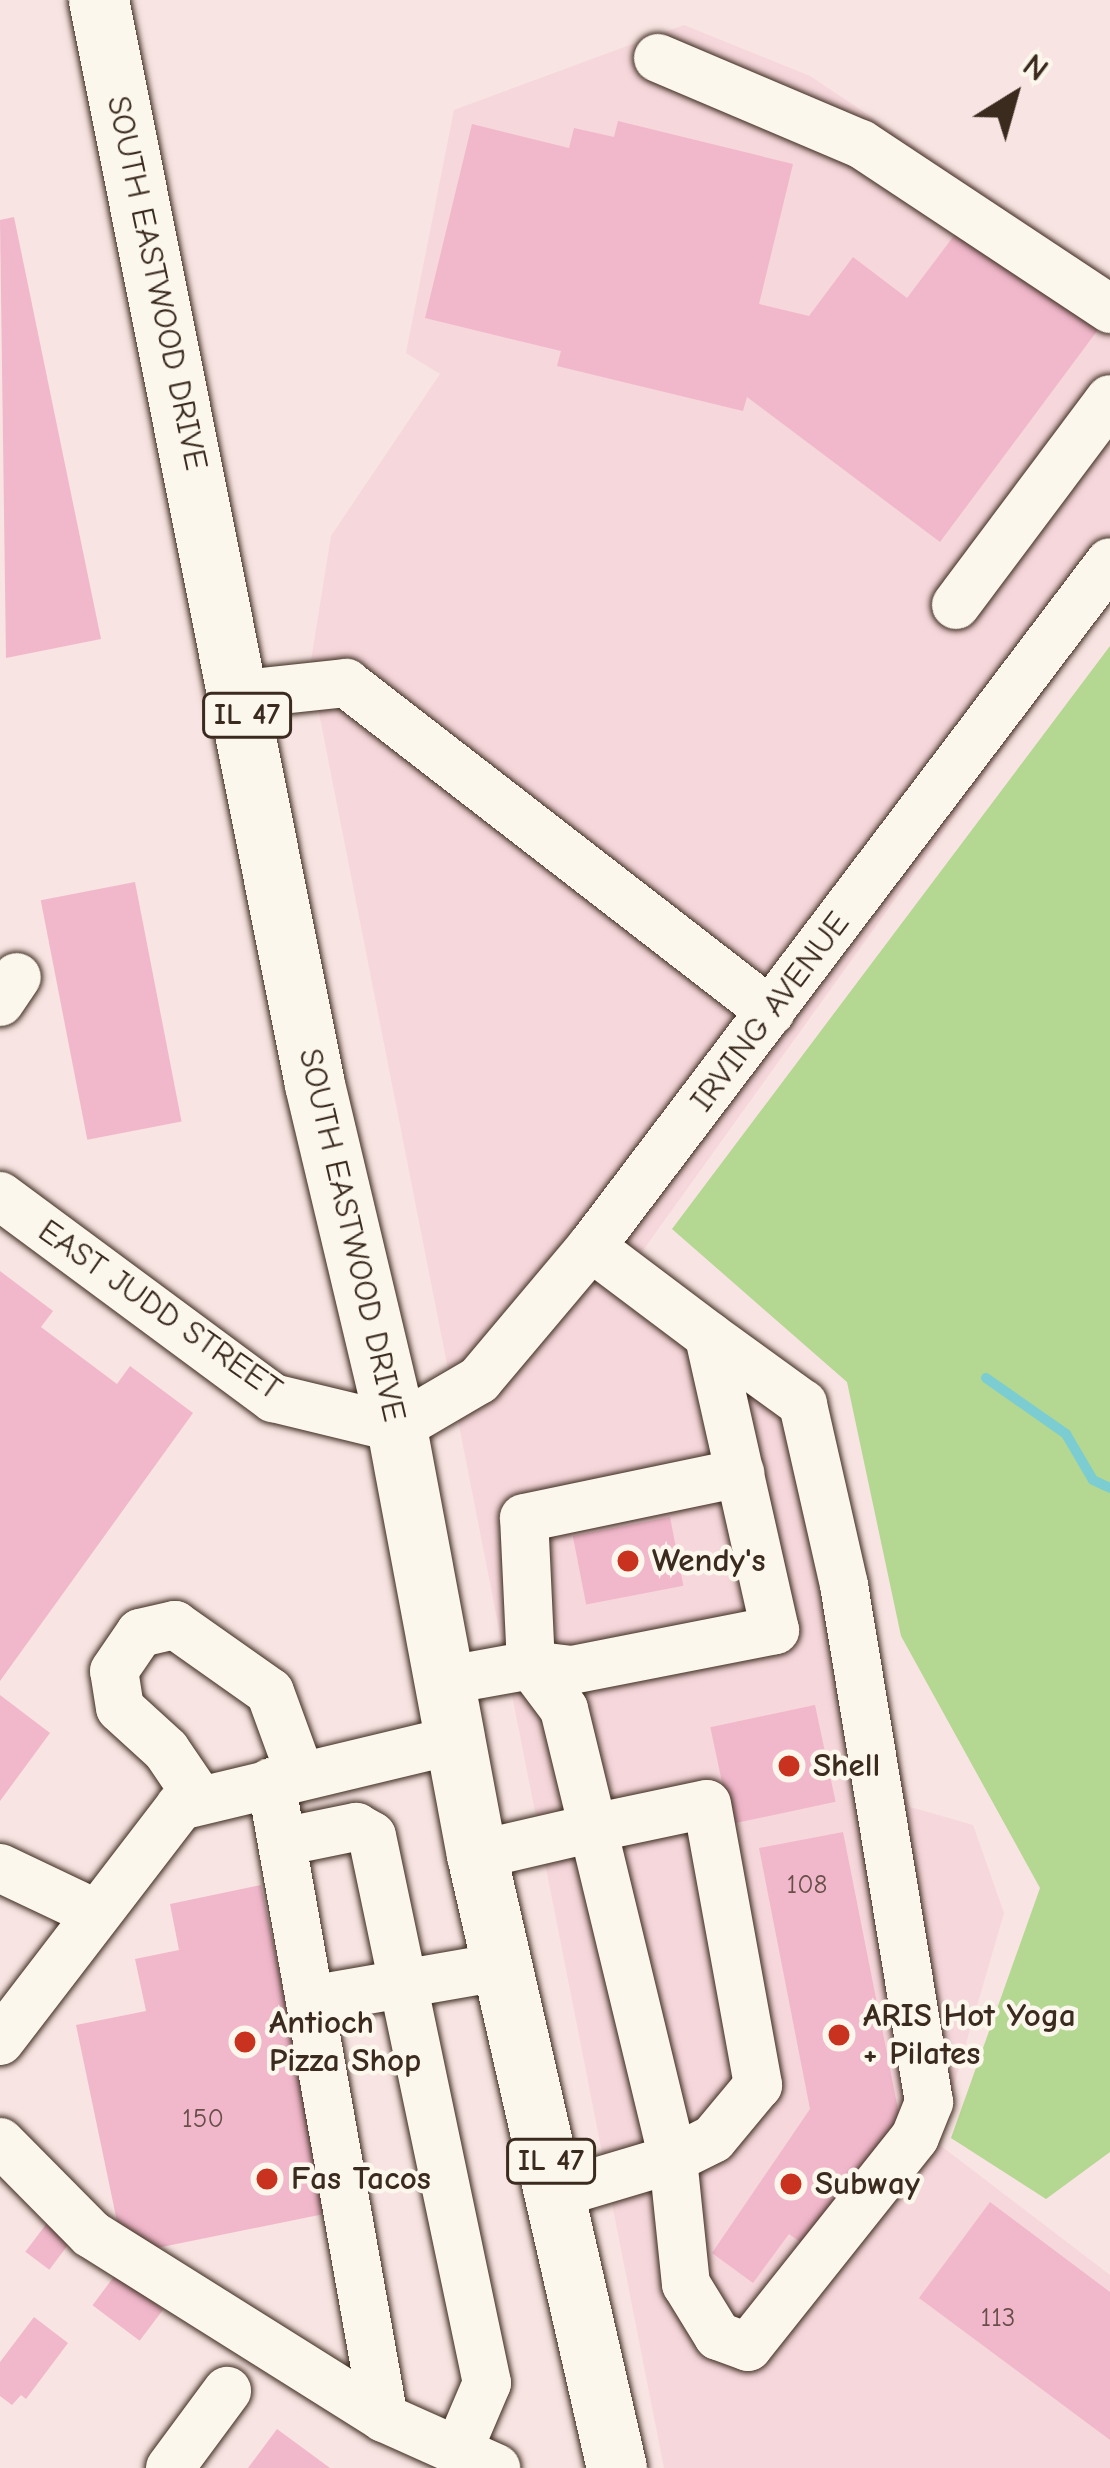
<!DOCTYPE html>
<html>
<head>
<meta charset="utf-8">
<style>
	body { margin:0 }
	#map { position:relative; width:1110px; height:2468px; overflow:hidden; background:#f8e4e2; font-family:"Comic Neue",sans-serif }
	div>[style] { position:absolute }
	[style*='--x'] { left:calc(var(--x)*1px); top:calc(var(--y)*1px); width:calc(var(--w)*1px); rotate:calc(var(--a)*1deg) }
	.built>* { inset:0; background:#f6d7db }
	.green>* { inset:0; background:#b4d791 }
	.stream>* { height:10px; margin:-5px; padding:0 5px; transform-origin:5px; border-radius:5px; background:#7bcdd1 }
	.building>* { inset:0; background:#f1b8cb; transform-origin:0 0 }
	.roads { filter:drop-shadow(0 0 3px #3b2a1e) drop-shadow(0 0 3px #3b2a1e) }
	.minor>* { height:48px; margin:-24px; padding:0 24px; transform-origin:24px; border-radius:24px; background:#fbf7ec }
	.major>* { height:60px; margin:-30px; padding:0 30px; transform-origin:30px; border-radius:30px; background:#fbf7ec }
	.dots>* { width:33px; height:33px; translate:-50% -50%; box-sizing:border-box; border:6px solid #fbf7ec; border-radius:50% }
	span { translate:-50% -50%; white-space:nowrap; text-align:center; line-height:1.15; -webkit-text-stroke:9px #fbf7ec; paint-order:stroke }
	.number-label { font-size:27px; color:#684e49 }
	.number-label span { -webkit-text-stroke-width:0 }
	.shield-label span { padding:3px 9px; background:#fbf7ec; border:3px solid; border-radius:9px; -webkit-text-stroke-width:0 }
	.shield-label { font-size:30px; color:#3b2a1e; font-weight:700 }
	.street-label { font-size:33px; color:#3b2a1e }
	.poi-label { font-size:33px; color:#3b2a1e; font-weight:700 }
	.left { translate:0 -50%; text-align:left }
	.north { position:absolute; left:954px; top:36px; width:120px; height:120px; -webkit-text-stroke:9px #fbf7ec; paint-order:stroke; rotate:37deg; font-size:33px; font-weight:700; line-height:48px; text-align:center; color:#3b2a1e }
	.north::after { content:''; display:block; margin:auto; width:42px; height:54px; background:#3b2a1e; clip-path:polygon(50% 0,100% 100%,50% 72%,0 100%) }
</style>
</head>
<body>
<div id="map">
	<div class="built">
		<div style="clip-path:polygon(684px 25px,810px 76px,1110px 277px,1110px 600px,641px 1253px,812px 1385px,910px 1807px,973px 1825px,1004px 1913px,937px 2143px,1110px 2275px,1110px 2468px,664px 2468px,310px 667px,331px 536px,440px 374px,406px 353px,454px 110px)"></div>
	</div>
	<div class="green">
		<div style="clip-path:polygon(1110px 646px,1110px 2152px,1046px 2199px,951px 2138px,1040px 1888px,901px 1636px,847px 1382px,672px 1229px)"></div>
	</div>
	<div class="stream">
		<div style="--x:986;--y:1378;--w:98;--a:35"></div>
		<div style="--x:1066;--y:1434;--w:53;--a:59.6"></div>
		<div style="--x:1093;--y:1480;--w:19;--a:25"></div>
	</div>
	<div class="building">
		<div style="clip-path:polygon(618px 121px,793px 164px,759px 304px,809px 316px,853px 257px,907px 298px,962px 225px,1100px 327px,940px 542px,747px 397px,743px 411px,557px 366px,561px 351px,425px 318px,472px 124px,569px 148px,574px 128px,614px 137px)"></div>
		<div style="clip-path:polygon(14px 217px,101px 639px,6px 658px,0 220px)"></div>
		<div style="left:135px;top:882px;width:244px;height:96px;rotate:79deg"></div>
		<div style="clip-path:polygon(0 1271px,53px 1311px,41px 1327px,117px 1384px,130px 1366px,193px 1413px,0 1681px)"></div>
		<div style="left:670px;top:1517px;width:70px;height:99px;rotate:79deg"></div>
		<div style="clip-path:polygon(0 1695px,50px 1733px,0 1801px)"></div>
		<div style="left:815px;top:1705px;width:99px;height:107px;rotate:78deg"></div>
		<div style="clip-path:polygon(843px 1832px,901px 2124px,810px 2249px,789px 2234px,753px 2283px,712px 2253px,810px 2109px,759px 1848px)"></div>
		<div style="clip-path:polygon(261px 1885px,329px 2213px,147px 2250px,119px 2231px,76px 2025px,146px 2011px,135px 1959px,179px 1950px,170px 1904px)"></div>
		<div style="clip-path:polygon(990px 2202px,1110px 2292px,1110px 2440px,919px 2298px)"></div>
		<div style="left:47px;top:2223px;width:30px;height:36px;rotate:37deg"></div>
		<div style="left:116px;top:2274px;width:59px;height:39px;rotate:37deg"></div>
		<div style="clip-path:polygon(34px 2317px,68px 2343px,26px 2399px,21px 2395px,12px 2405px,0 2396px,0 2362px)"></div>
		<div style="clip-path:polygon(277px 2429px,330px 2468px,248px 2468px)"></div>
	</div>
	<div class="roads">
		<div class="minor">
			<div style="--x:658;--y:58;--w:220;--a:23"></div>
			<div style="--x:861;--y:144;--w:299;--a:33.5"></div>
			<div style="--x:956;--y:605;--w:257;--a:-53.2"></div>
			<div style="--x:243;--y:694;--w:104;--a:-6.1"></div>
			<div style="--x:346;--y:683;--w:537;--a:37.74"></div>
			<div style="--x:0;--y:1002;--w:30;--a:-56"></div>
			<div style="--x:0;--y:1196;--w:340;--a:36.5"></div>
			<div style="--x:273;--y:1398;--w:128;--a:13.6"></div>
			<div style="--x:397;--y:1428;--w:95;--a:-30.3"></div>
			<div style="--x:479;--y:1380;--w:174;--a:-49.9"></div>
			<div style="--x:591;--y:1247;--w:859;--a:-52.85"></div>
			<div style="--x:443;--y:1681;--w:89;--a:-10.3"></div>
			<div style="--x:531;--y:1665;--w:41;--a:7"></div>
			<div style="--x:572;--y:1670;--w:207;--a:-11.1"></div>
			<div style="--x:775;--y:1630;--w:301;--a:-102.7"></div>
			<div style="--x:709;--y:1336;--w:148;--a:-143"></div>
			<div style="--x:271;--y:1782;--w:646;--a:79.93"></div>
			<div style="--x:384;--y:2418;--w:123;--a:24.1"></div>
			<div style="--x:200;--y:1800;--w:60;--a:-124.2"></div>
			<div style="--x:166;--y:1750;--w:62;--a:-137.6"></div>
			<div style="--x:120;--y:1708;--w:37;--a:-99"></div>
			<div style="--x:114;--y:1671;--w:46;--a:-55.6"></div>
			<div style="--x:140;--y:1633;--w:36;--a:-13"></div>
			<div style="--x:175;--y:1625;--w:116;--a:35.2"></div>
			<div style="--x:270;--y:1692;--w:87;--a:69.9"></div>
			<div style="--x:282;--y:1842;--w:76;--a:-11.5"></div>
			<div style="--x:356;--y:1827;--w:18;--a:29"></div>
			<div style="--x:372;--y:1836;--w:559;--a:78.13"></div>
			<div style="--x:487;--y:2383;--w:74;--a:113.1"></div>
			<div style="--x:477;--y:1855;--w:119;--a:-13.1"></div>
			<div style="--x:593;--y:1828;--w:116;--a:-11.9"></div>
			<div style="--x:707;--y:1804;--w:286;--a:79.7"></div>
			<div style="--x:758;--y:2085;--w:70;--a:129.8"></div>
			<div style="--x:713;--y:2139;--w:45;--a:153.4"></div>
			<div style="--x:673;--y:2159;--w:341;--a:-103.6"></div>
			<div style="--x:593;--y:1828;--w:122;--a:-103.7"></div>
			<div style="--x:564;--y:1709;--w:55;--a:-126.9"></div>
			<div style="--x:531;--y:1665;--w:147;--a:-92.7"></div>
			<div style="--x:524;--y:1518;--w:221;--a:-11.8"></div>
			<div style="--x:0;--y:1868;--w:107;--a:25.4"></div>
			<div style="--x:310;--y:2000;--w:198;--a:-9.9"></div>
			<div style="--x:0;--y:2041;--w:296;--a:-52.5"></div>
			<div style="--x:180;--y:1806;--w:283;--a:-13.5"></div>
			<div style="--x:0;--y:2142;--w:129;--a:45.3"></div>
			<div style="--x:91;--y:2234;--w:346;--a:32.1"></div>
			<div style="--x:559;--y:2193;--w:119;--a:-16.6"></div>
			<div style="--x:673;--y:2159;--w:126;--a:84.1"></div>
			<div style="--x:686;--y:2284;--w:61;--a:58.4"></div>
			<div style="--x:718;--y:2336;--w:32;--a:20"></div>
			<div style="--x:748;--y:2347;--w:268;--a:-51.5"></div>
			<div style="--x:915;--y:2137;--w:38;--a:-68"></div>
			<div style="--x:929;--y:2102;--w:524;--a:-99.34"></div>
			<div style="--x:844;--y:1585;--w:186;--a:-102.8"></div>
			<div style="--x:803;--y:1404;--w:116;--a:-144.1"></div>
			<div style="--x:170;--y:2468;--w:96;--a:-53.5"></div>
		</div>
		<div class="major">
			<div style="--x:99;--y:0;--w:1106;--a:78.74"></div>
			<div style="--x:315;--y:1085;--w:353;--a:76.6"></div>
			<div style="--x:397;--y:1428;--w:434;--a:79.4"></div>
			<div style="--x:477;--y:1855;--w:629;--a:77.14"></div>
		</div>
	</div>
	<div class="dots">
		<div style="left:628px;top:1561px;background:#c8321e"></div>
		<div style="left:789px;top:1766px;background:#c8321e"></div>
		<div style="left:839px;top:2035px;background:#c8321e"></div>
		<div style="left:245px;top:2042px;background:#c8321e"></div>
		<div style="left:267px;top:2179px;background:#c8321e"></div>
		<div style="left:791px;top:2184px;background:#c8321e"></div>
	</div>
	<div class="number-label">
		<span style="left:807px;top:1885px">108</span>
		<span style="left:203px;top:2119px">150</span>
		<span style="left:998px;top:2318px">113</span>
	</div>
	<div class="shield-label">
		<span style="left:247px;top:715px">IL 47</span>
		<span style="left:551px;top:2161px">IL 47</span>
	</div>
	<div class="street-label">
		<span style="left:157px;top:283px;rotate:78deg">SOUTH EASTWOOD DRIVE</span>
		<span style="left:770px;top:1012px;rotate:-53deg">IRVING AVENUE</span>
		<span style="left:352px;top:1235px;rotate:77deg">SOUTH EASTWOOD DRIVE</span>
		<span style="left:160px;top:1310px;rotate:35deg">EAST JUDD STREET</span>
	</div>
	<div class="poi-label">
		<span class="left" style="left:652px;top:1561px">Wendy's</span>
		<span class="left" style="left:813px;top:1766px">Shell</span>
		<span class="left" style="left:863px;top:2035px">ARIS Hot Yoga<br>+ Pilates</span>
		<span class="left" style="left:269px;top:2042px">Antioch<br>Pizza Shop</span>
		<span class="left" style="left:291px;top:2179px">Fas Tacos</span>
		<span class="left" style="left:815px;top:2184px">Subway</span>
	</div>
	<div class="north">N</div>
</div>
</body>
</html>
